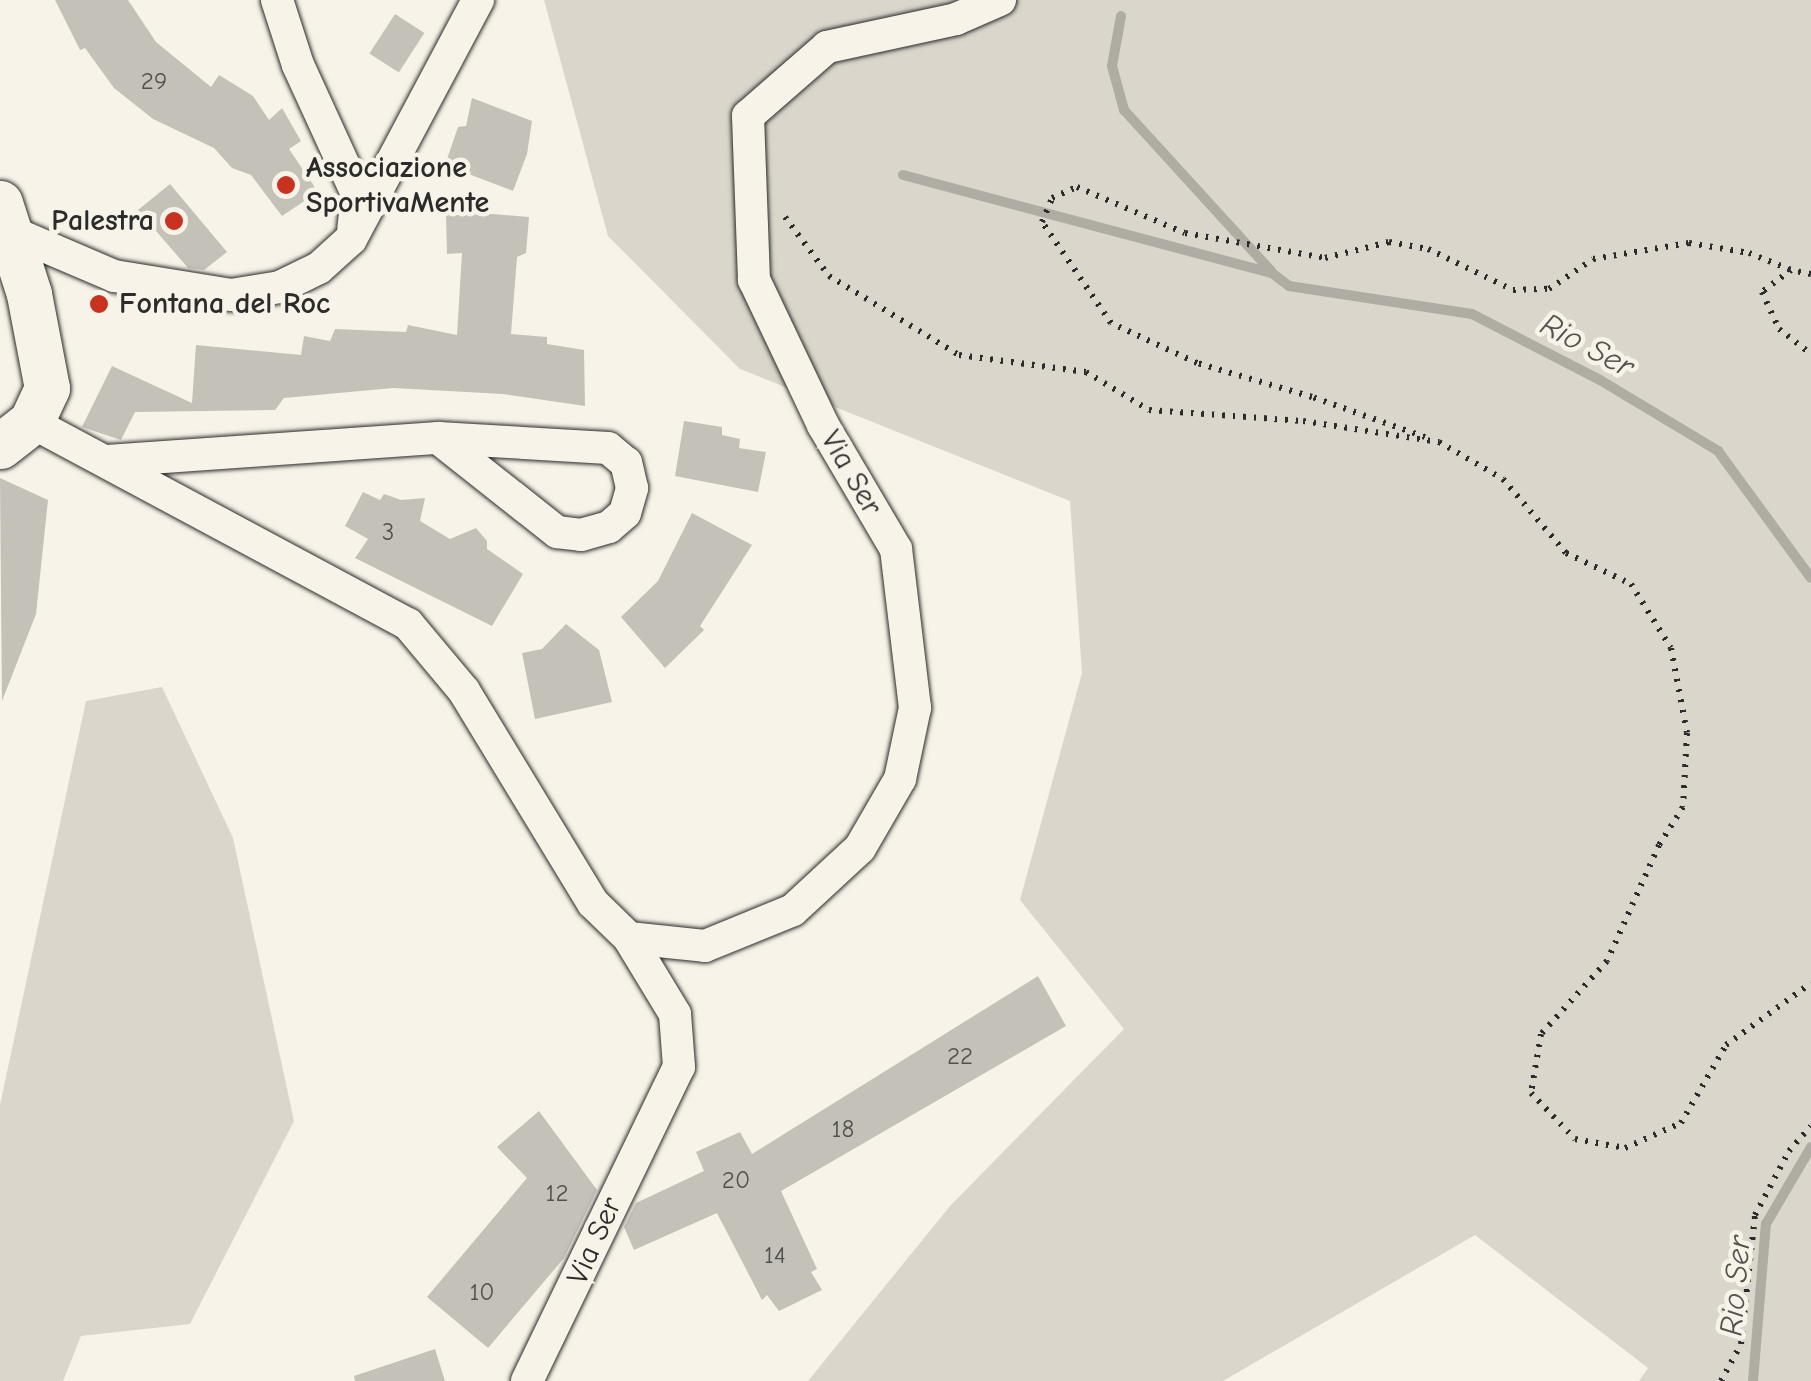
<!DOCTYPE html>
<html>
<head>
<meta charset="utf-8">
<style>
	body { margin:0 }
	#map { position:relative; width:1811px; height:1381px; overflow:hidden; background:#f7f3e8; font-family:"Comic Neue",sans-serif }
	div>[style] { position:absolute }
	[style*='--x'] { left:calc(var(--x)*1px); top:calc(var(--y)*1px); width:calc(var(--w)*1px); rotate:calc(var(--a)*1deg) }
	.green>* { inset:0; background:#dad6cc }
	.stream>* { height:10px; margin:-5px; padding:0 5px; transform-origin:5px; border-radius:5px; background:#afaca4 }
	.building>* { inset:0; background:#c4c1b9; transform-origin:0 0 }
	.path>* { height:6px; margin-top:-3px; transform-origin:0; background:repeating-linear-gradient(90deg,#2b2b2b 0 2.5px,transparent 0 10.5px) }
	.roads { filter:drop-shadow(0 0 2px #2b2b2b) drop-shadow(0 0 2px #2b2b2b) }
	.street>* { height:32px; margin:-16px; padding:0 16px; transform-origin:16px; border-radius:16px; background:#f7f3e8 }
	.secondary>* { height:45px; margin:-22.5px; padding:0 22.5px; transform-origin:22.5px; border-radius:22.5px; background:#f7f3e8 }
	.dots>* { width:28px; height:28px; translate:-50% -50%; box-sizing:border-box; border:5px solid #f7f3e8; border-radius:50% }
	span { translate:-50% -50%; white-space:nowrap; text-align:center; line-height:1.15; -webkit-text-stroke:9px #f7f3e8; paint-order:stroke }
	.number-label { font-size:25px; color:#51504e }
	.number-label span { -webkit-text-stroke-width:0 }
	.poi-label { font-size:30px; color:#2b2b2b; font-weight:700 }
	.left { translate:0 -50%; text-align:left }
	.right { translate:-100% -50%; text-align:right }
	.street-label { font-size:30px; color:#2b2b2b }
	.water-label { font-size:32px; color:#53524f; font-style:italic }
</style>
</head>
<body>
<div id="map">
	<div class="green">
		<div style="clip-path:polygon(544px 0,1811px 0,1811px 1381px,1639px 1381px,1648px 1368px,1475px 1235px,1223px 1381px,808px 1381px,950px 1206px,1124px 1029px,1020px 900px,1082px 673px,1070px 501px,740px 369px,608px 236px)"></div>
		<div style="clip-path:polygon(162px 687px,233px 838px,294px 1121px,190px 1324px,81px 1336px,63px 1381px,0 1381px,0 1105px,86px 701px)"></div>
	</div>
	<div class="stream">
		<div style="--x:1121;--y:16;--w:51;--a:100.2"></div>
		<div style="--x:1112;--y:66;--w:46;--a:74.7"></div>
		<div style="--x:1124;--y:110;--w:218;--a:47.6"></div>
		<div style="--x:903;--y:175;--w:382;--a:14.9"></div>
		<div style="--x:1272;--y:273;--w:21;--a:37"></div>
		<div style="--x:1289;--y:286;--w:185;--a:8.7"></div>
		<div style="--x:1472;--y:314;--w:144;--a:27.3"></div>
		<div style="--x:1600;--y:380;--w:138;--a:31"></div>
		<div style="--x:1718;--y:451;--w:157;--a:53.8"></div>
		<div style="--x:1753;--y:1381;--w:158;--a:-85.3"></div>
		<div style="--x:1766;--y:1224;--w:89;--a:-59.7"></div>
	</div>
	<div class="building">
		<div style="clip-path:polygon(55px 0,128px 0,156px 42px,211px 87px,219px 75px,253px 96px,269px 120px,282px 108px,301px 141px,289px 149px,318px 192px,282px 216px,251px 175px,232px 168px,214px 148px,153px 119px,114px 88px,85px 48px,80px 50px)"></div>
		<div style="left:395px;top:14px;width:35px;height:47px;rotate:33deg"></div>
		<div style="clip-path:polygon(472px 98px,532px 121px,527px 154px,513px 191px,445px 165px,458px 127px,466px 126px)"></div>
		<div style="clip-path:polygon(170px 184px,227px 252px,204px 270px,188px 268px,138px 210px)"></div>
		<div style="clip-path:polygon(493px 214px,529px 217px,526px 253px,517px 257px,511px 334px,547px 337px,547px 344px,584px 350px,585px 406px,503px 394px,393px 388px,284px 398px,275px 410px,135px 412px,121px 440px,82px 427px,112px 366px,192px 403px,196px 345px,301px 355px,304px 336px,330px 341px,335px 329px,406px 332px,408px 325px,457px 335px,462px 253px,447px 254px,446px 215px)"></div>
		<div style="clip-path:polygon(684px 421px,722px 427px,722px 435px,740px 439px,739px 448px,766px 452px,758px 492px,675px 476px)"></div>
		<div style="clip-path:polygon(0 478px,48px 500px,36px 614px,2px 701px)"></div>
		<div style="clip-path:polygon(363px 492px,380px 500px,384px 494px,401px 500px,425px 498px,420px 521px,450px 539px,476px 528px,487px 541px,487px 549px,523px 574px,492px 626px,355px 558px,368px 539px,345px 526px)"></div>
		<div style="clip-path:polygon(692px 513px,752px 545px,700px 626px,704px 630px,665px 668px,621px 617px,658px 581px)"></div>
		<div style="clip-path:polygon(566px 624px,599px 650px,612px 702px,535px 719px,522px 653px,542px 649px)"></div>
		<div style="clip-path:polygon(1038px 976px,1066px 1026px,781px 1191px,817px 1269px,811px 1272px,822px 1290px,779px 1311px,767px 1295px,762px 1300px,717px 1213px,634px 1250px,624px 1227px,636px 1203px,704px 1171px,696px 1152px,740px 1132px,752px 1154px)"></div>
		<div style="clip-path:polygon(539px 1111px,597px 1190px,564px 1258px,488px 1348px,427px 1297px,527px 1178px,497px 1147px)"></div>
		<div style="clip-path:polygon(435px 1349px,445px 1381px,355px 1381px,354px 1376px)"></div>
	</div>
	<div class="path">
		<div style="--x:785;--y:217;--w:74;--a:53.3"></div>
		<div style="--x:829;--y:276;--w:152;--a:31.3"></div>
		<div style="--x:959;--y:355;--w:128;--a:7.6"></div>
		<div style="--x:1086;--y:372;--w:74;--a:31.1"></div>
		<div style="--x:1149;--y:410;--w:154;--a:4.1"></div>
		<div style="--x:1303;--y:421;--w:138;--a:8.8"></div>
		<div style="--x:1439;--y:442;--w:74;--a:30"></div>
		<div style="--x:1503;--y:479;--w:97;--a:49.6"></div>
		<div style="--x:1566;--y:553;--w:72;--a:25.5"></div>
		<div style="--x:1631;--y:584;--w:75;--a:58"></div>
		<div style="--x:1671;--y:648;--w:86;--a:79.3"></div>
		<div style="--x:1687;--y:733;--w:74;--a:93.1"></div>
		<div style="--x:1683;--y:807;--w:45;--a:122.3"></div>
		<div style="--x:1659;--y:845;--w:127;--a:114.1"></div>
		<div style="--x:1607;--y:961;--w:98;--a:132.1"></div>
		<div style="--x:1541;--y:1034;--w:60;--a:99.6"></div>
		<div style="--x:1531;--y:1093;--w:64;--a:46.3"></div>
		<div style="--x:1575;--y:1139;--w:51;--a:10.2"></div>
		<div style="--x:1625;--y:1148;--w:61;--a:-24.1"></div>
		<div style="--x:1681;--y:1123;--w:90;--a:-60"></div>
		<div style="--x:1726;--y:1045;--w:105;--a:-36.1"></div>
		<div style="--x:1811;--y:274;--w:20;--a:-169"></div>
		<div style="--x:1791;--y:270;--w:36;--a:143"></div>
		<div style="--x:1762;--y:292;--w:41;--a:65.3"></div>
		<div style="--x:1779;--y:329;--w:41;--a:38"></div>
		<div style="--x:1425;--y:437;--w:120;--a:-160.5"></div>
		<div style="--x:1312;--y:397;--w:120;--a:-163.5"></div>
		<div style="--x:1197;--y:363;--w:95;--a:-155.1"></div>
		<div style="--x:1111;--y:323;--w:122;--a:-124.3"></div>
		<div style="--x:1042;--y:222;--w:26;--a:-67"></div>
		<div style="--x:1052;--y:198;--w:27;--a:-24"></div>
		<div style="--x:1077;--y:187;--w:117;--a:23.1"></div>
		<div style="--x:1185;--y:233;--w:142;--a:10.1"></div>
		<div style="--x:1325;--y:258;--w:66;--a:-14"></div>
		<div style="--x:1389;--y:242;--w:40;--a:10"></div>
		<div style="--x:1428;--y:249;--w:94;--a:25.8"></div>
		<div style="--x:1513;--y:290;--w:36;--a:-2"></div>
		<div style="--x:1549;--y:289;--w:53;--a:-34.3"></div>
		<div style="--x:1593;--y:259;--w:97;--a:-9.5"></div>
		<div style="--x:1689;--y:243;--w:61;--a:9.5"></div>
		<div style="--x:1749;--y:253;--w:45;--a:22"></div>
		<div style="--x:1721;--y:1381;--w:42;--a:-61.6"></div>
		<div style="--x:1741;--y:1344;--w:130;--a:-83.8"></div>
		<div style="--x:1755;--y:1215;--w:72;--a:-62"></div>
		<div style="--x:1789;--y:1151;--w:33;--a:-49"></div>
	</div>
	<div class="roads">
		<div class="street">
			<div style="--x:277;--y:0;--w:68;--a:72.1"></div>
			<div style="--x:298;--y:65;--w:142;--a:65.4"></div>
			<div style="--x:357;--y:194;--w:36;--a:96"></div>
			<div style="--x:9;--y:231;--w:114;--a:23.2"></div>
			<div style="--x:114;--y:276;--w:119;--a:9.2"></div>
			<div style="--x:231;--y:295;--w:50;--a:-9.3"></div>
			<div style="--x:280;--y:287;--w:43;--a:-26"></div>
			<div style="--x:319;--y:268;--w:43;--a:-42.2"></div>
			<div style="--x:351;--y:239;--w:271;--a:-62"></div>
			<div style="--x:31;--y:422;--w:428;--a:28.2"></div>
			<div style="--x:408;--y:624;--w:87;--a:50.1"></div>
			<div style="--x:464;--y:691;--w:248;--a:58.7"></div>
			<div style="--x:593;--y:903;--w:50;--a:44.2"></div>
			<div style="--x:629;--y:938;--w:76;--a:6"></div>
			<div style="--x:705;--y:946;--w:95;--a:-22.2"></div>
			<div style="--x:793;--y:910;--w:91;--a:-42.8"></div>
			<div style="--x:860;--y:848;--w:80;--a:-59.9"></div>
			<div style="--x:900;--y:779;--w:73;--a:-78.1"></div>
			<div style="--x:915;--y:708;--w:160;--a:-96.8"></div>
			<div style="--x:896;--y:549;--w:144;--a:-120.5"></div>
			<div style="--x:823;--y:425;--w:161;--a:-115.4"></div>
			<div style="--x:754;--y:280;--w:164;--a:-92.1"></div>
			<div style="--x:748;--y:116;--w:105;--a:-41.1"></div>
			<div style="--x:827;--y:47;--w:132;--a:-12.2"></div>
			<div style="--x:956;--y:19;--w:48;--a:-23.4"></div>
			<div style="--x:107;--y:461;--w:332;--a:-4"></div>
			<div style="--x:438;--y:438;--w:152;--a:38.3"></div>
			<div style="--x:557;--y:532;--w:24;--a:7"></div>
			<div style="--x:581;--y:535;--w:29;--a:-16"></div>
			<div style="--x:609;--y:527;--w:21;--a:-41"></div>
			<div style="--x:625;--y:513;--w:26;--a:-74"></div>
			<div style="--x:632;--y:488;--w:26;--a:-103"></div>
			<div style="--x:626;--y:463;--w:23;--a:-140"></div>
			<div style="--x:608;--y:448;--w:170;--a:-176.6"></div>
			<div style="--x:527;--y:1381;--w:349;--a:-64.2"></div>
			<div style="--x:679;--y:1067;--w:53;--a:-94.3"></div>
			<div style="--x:675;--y:1014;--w:89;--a:-121.2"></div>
		</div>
		<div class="secondary">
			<div style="--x:0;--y:203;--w:96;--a:72.3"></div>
			<div style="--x:29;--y:294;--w:96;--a:79.2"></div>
			<div style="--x:47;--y:388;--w:38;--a:115"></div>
			<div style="--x:31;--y:422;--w:39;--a:142"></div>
		</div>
	</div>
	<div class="dots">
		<div style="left:286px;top:185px;background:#c8321e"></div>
		<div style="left:174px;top:221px;background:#c8321e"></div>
		<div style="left:99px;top:304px;background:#c8321e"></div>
	</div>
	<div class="number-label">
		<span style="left:154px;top:81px">29</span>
		<span style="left:388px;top:532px">3</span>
		<span style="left:960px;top:1056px">22</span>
		<span style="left:843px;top:1129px">18</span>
		<span style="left:736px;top:1180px">20</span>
		<span style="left:557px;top:1193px">12</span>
		<span style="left:775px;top:1255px">14</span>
		<span style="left:482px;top:1292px">10</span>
	</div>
	<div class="poi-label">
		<span class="left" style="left:306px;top:185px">Associazione<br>SportivaMente</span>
		<span class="right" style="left:154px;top:221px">Palestra</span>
		<span class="left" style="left:119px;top:304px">Fontana del Roc</span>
	</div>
	<div class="street-label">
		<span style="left:851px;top:473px;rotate:60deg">Via Ser</span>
		<span style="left:595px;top:1241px;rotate:-66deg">Via Ser</span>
	</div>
	<div class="water-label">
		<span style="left:1587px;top:346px;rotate:28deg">Rio Ser</span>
		<span style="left:1736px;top:1286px;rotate:-85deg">Rio Ser</span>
	</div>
</div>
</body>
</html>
